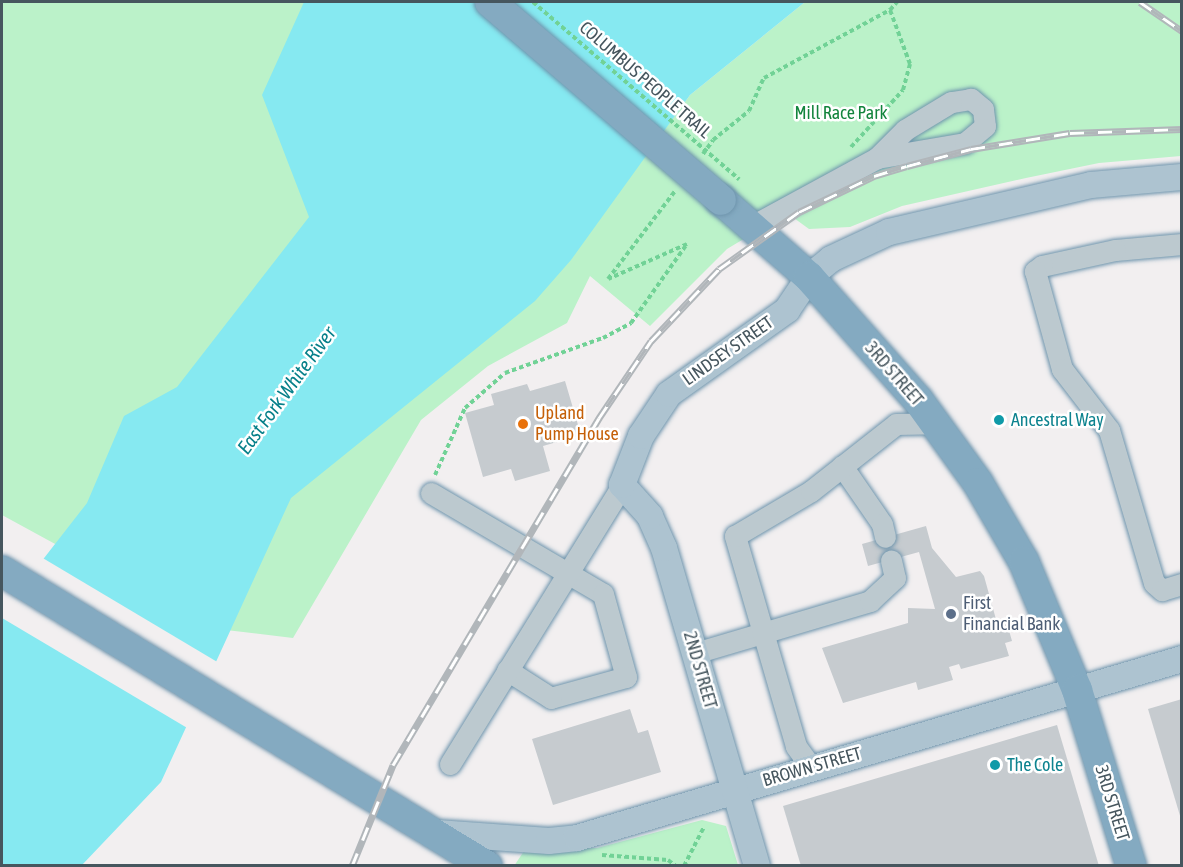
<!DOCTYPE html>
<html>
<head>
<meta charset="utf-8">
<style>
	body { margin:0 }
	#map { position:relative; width:1183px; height:867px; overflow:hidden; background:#f2eff0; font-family:"Asap Condensed",sans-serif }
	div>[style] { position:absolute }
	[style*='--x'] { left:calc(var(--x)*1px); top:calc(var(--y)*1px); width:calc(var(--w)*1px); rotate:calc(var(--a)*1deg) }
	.green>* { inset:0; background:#bbf2c9 }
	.water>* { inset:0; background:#86e9f1 }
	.pier>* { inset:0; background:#f2eff0 }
	.building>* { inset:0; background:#c6cbcf }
	.path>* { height:4px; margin-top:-2px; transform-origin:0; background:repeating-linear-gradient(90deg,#71d296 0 4.5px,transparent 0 7.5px) }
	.roads { filter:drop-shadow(0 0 2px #6f95ad) drop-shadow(0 0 2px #6f95ad) }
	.minor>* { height:21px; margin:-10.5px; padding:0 10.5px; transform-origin:10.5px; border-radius:10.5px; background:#bcc9cf }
	.major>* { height:26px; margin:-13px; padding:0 13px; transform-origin:13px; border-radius:13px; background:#adc3d0 }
	.highway>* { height:30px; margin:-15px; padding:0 15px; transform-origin:15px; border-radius:15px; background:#84aac1 }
	.rail>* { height:7px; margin-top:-3.5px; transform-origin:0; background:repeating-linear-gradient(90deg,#fff 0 14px,#b1b6ba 0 28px); box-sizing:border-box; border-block:2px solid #b1b6ba }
	.path-bridge>* { height:4px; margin-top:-2px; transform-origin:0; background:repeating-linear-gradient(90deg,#71d296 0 4.5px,transparent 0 7.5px) }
	.bridges { filter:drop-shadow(0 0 2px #6f95ad) drop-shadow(0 0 2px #6f95ad) }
	.highway-bridge>* { height:30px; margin:-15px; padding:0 15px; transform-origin:15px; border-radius:15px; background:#84aac1 }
	.dots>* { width:16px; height:16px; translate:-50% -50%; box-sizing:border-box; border:3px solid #fff; border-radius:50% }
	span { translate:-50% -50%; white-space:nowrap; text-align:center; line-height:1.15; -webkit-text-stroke:5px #fff; paint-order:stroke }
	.street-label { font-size:18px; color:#46565e }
	.park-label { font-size:18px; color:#12843c }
	.food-label { font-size:18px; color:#c56008 }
	.left { translate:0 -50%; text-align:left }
	.culture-label { font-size:18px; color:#0d838f }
	.service-label { font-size:18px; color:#4e5e75 }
	.water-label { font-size:20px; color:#07808a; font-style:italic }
	.frame { position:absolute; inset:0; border:3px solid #46565e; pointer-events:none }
</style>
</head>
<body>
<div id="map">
	<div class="green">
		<div style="clip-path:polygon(2px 2px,456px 2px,640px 163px,690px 95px,805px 2px,1181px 2px,1181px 156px,1099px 163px,1026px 178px,902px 206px,850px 227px,809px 229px,787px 213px,727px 249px,650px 326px,590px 276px,567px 323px,488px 366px,421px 420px,293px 638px,209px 628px,2px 515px)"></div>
		<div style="clip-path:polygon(702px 820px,726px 826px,738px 865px,514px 866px,526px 848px,597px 848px)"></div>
	</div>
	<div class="water">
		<div style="clip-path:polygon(304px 2px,805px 2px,690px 95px,571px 260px,535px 301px,291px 498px,161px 782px,82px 865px,2px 865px,2px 612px,87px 503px,124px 416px,177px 387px,309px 217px,262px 95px)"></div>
	</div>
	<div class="pier">
		<div style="clip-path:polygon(41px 557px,219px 663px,189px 729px,2px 618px,2px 607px)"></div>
	</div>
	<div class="building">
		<div style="clip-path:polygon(565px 381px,581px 435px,543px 446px,550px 471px,515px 481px,511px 469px,483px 477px,465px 413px,494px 405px,491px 394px,527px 384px,530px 391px)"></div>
		<div style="clip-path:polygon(926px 526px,932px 548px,956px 577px,980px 571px,984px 576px,997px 623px,1006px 620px,1012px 641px,1005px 643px,1009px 656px,961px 669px,959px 664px,949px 667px,953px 680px,918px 690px,916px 682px,843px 703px,822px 648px,908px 623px,908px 608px,935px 609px,919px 552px,868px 566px,862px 544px)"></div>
		<div style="clip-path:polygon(1182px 699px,1182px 819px,1181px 819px,1148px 709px)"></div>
		<div style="clip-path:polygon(630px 709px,638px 733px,648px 730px,661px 772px,553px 805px,532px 739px)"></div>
		<div style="clip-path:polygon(1057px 725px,1099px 866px,801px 866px,783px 806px)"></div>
	</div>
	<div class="path">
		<div style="--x:851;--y:147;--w:77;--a:-47.6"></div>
		<div style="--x:903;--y:90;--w:27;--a:-75"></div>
		<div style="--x:910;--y:64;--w:58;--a:-110.3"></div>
		<div style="--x:703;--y:154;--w:17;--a:-54"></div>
		<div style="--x:713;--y:140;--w:46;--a:-38.9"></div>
		<div style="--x:749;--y:111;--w:36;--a:-66"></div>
		<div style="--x:764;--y:78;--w:143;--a:-28.4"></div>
		<div style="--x:890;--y:10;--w:11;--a:-49"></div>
		<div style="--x:435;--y:475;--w:73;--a:-65.9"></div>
		<div style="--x:465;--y:408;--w:53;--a:-41.2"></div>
		<div style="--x:505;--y:373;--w:104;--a:-19.7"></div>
		<div style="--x:603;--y:338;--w:32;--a:-28"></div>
		<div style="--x:631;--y:323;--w:97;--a:-54.7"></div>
		<div style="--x:687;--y:244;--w:86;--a:156.1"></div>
		<div style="--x:608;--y:279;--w:111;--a:-52.7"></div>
		<div style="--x:602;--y:855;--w:66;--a:4.3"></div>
		<div style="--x:668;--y:860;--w:10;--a:37"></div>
		<div style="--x:684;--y:866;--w:44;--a:-62.9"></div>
	</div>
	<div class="roads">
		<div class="minor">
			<div style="--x:750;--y:227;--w:145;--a:-28.5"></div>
			<div style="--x:877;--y:158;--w:89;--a:-9.7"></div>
			<div style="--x:965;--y:143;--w:26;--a:-40"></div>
			<div style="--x:985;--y:126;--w:17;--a:-97"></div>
			<div style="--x:983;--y:109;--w:16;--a:-140"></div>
			<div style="--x:971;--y:99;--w:20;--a:171"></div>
			<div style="--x:951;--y:102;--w:54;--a:148.7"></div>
			<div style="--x:905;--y:130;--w:40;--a:135"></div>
			<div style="--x:1182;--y:244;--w:67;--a:174.9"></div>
			<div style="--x:1115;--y:250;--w:75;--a:167.6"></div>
			<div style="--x:1042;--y:266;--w:9;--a:144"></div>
			<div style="--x:1035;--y:271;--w:102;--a:74.6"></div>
			<div style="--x:1062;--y:369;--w:77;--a:52.4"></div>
			<div style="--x:1109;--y:430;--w:159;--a:73.6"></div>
			<div style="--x:1154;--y:583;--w:11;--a:41"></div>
			<div style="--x:1162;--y:590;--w:21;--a:-17"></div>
			<div style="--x:842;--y:466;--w:70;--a:55.4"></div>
			<div style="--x:882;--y:524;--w:13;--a:77"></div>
			<div style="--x:431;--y:493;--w:199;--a:30.4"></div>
			<div style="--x:603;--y:594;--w:86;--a:74.5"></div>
			<div style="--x:626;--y:677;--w:78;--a:164.4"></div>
			<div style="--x:551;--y:698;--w:52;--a:-147.5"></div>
			<div style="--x:695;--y:653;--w:183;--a:-16.5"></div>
			<div style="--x:870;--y:601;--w:34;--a:-43"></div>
			<div style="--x:895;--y:578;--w:18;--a:-103"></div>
			<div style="--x:450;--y:764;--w:328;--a:-58.3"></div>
			<div style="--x:811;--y:767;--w:26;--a:-126"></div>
			<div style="--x:796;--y:746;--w:219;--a:-106.2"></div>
			<div style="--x:735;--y:536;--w:88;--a:-30.6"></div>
			<div style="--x:811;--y:491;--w:108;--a:-38.2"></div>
			<div style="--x:896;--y:424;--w:39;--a:-1"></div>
		</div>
		<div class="major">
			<div style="--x:437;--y:833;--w:112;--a:4.1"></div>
			<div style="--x:549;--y:841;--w:28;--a:-6"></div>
			<div style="--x:577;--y:838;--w:631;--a:-16.48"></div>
			<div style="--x:757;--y:866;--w:331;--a:-106.3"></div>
			<div style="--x:664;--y:548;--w:35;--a:-114"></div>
			<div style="--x:650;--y:516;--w:42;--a:-132.1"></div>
			<div style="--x:622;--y:485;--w:53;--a:-68.8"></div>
			<div style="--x:641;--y:436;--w:50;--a:-56.3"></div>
			<div style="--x:669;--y:394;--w:145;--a:-35.4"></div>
			<div style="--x:787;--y:310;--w:40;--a:-56"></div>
			<div style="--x:809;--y:277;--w:28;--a:-39"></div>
			<div style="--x:831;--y:259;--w:64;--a:-25"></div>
			<div style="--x:889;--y:232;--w:207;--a:-13.1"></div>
			<div style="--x:1091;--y:185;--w:91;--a:-5"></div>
		</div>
		<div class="highway">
			<div style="--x:721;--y:200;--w:117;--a:41.2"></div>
			<div style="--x:809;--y:277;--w:164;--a:48.5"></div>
			<div style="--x:918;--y:400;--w:102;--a:54.1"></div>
			<div style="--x:978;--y:483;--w:91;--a:59.8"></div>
			<div style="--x:1024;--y:562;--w:139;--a:67.5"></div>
			<div style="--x:1077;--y:690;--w:184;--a:72.9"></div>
			<div style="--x:2;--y:571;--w:568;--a:31.31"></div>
		</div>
	</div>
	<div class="rail">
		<div style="--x:1140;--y:2;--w:51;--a:34.6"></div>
		<div style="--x:352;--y:866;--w:109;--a:-67.9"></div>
		<div style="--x:393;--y:765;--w:404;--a:-59.3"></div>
		<div style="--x:599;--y:418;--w:93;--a:-56"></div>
		<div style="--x:651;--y:341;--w:99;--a:-46.6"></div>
		<div style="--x:719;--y:269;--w:98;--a:-35.5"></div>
		<div style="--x:799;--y:212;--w:83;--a:-25.6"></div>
		<div style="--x:874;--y:176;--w:34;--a:-17"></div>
		<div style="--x:907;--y:166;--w:66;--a:-14.9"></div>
		<div style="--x:971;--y:149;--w:100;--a:-9.2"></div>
		<div style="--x:1070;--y:133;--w:112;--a:-2"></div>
	</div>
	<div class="path-bridge">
		<div style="--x:533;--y:2;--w:272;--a:40.7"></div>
	</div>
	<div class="bridges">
		<div class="highway-bridge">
			<div style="--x:490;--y:2;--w:304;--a:40.6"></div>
		</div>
	</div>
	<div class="dots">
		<div style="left:999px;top:420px;background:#0f9aa8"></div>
		<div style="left:523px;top:424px;background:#e8710a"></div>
		<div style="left:951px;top:614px;background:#5c6f8a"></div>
		<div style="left:995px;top:765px;background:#0f9aa8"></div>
	</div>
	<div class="street-label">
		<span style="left:645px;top:80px;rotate:41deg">COLUMBUS PEOPLE TRAIL</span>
		<span style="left:728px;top:351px;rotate:-35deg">LINDSEY STREET</span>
		<span style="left:894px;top:374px;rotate:49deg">3RD STREET</span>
		<span style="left:700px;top:670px;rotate:74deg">2ND STREET</span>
		<span style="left:812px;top:767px;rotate:-16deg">BROWN STREET</span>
		<span style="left:1112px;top:803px;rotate:73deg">3RD STREET</span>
	</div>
	<div class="park-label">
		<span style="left:841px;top:113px">Mill Race Park</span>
	</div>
	<div class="food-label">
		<span class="left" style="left:535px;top:424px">Upland<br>Pump House</span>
	</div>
	<div class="culture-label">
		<span class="left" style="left:1011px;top:420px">Ancestral Way</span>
		<span class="left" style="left:1007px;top:765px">The Cole</span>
	</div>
	<div class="service-label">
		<span class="left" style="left:963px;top:614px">First<br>Financial Bank</span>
	</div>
	<div class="water-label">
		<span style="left:286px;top:390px;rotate:-54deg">East Fork White River</span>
	</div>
	<div class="frame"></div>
</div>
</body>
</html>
